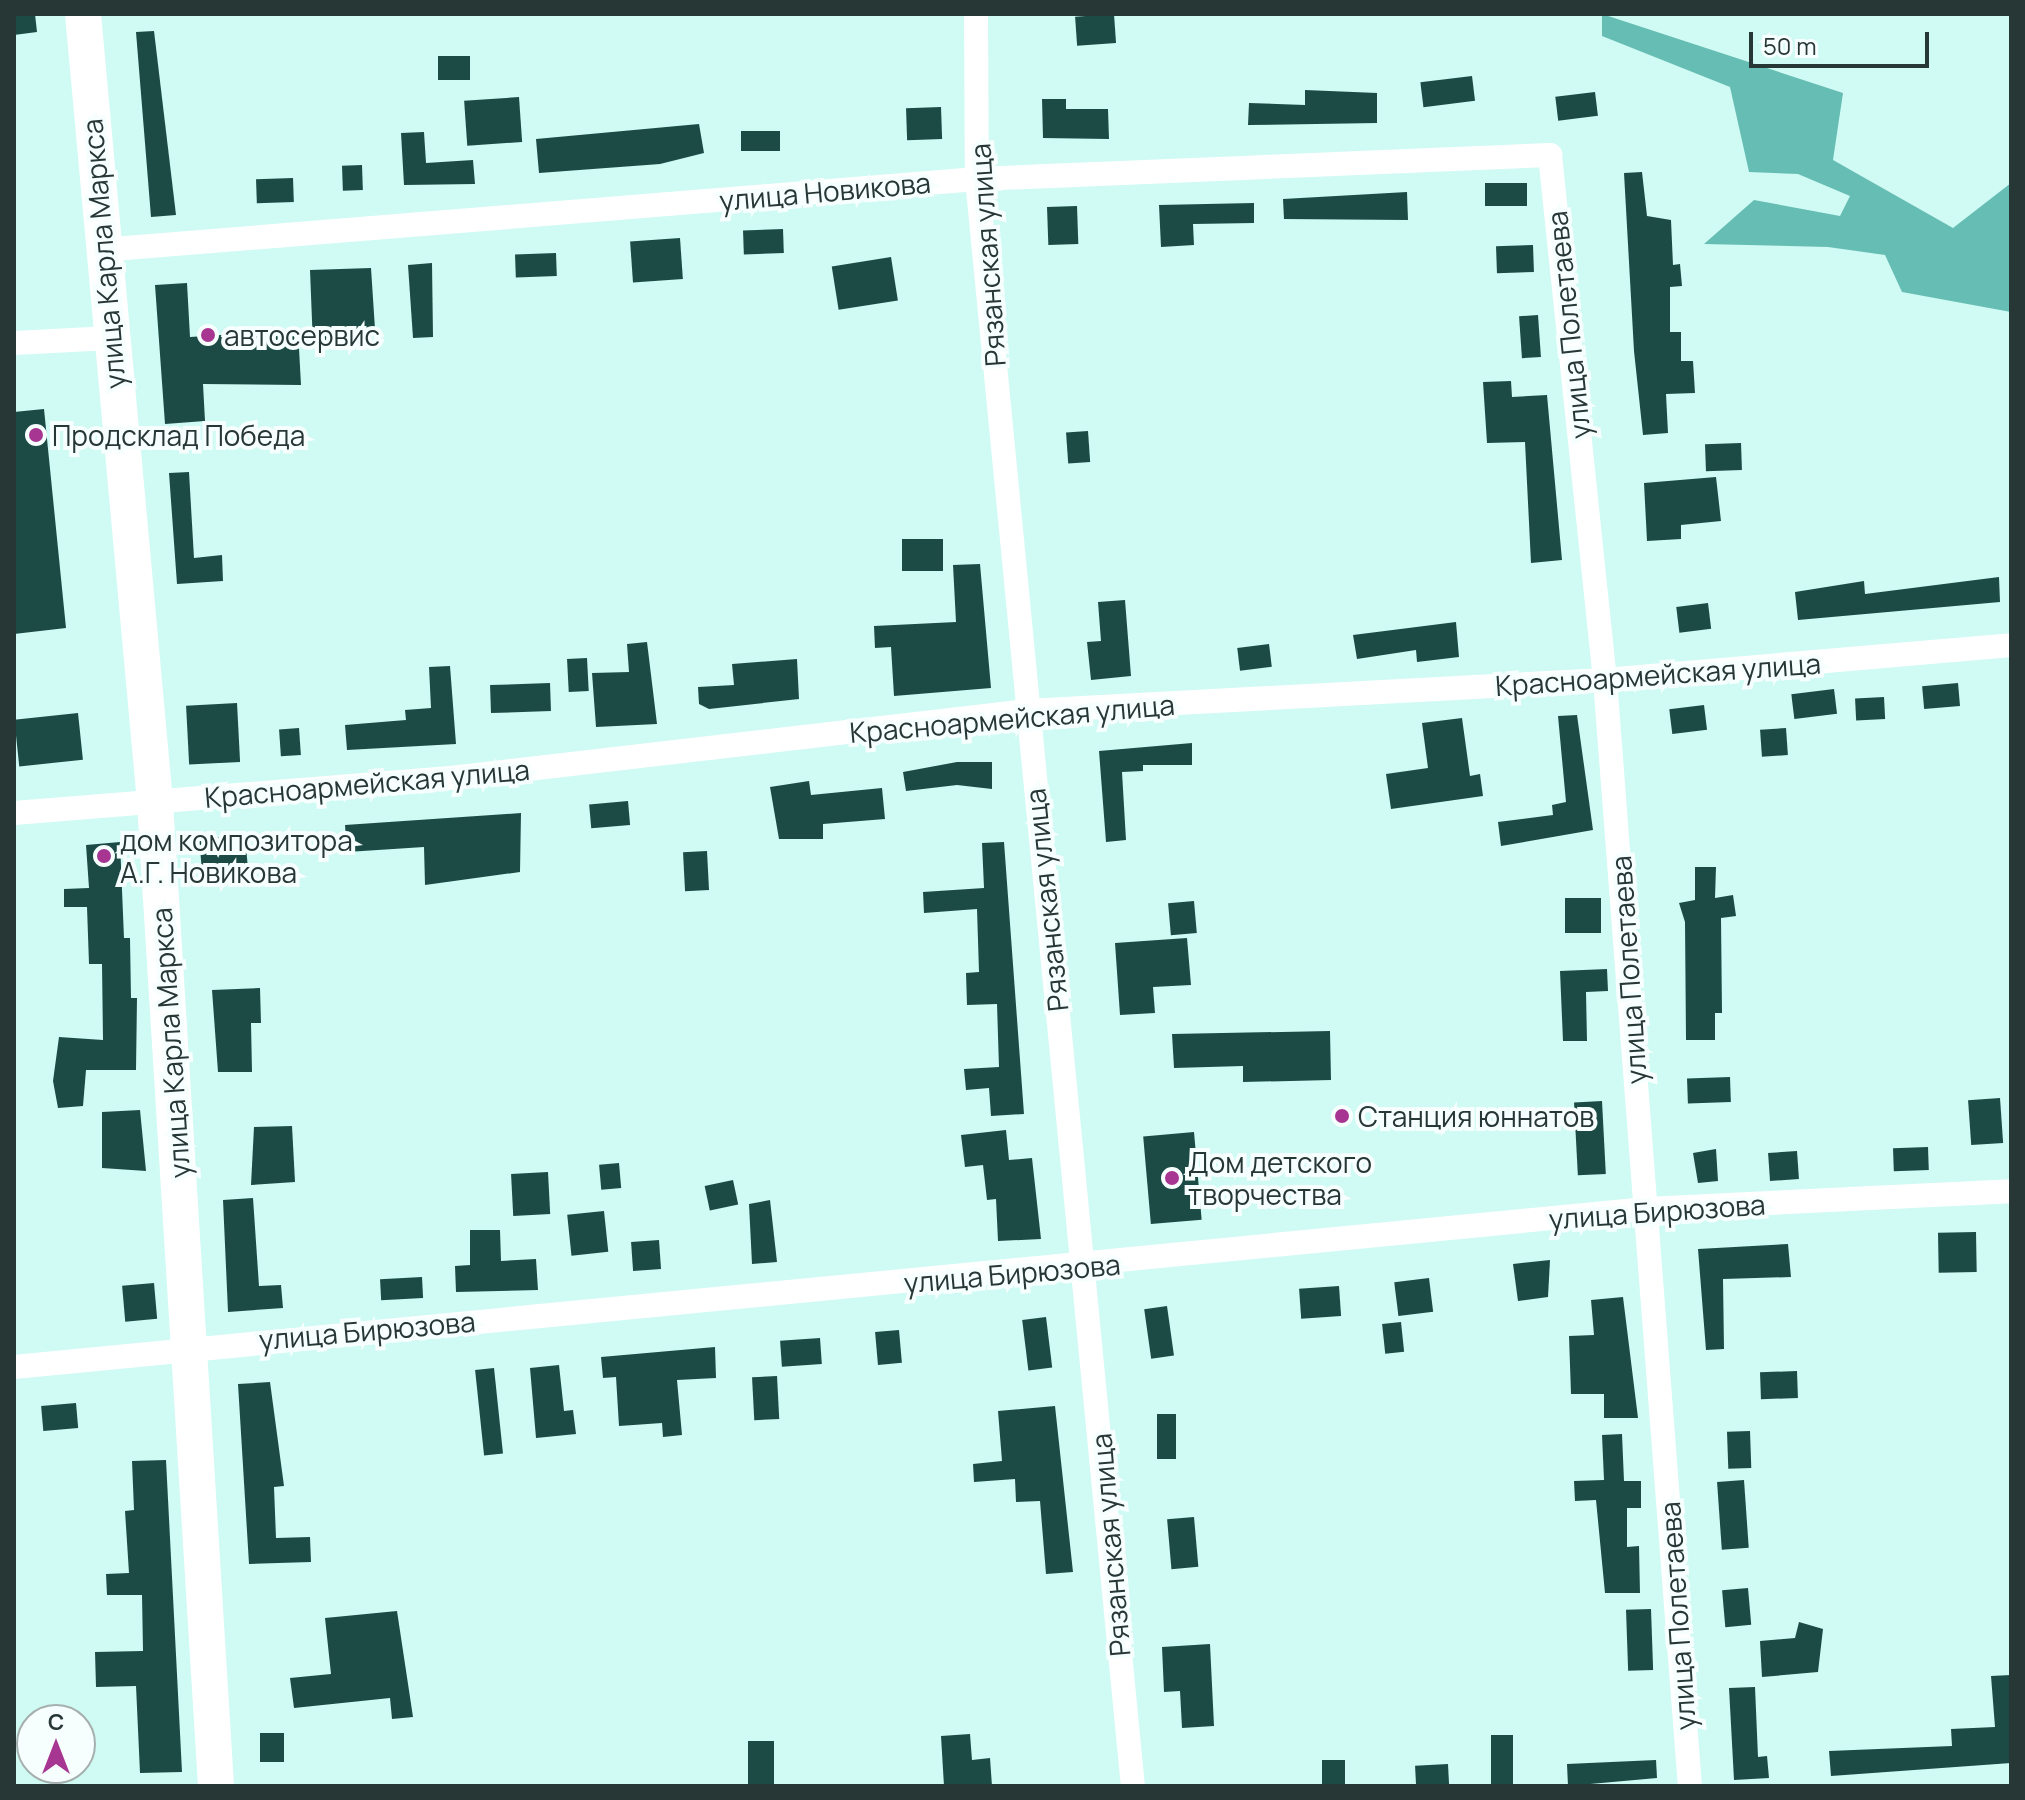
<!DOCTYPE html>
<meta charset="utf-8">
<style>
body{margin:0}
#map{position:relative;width:2025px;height:1800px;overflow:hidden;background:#d0faf4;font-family:Manrope,sans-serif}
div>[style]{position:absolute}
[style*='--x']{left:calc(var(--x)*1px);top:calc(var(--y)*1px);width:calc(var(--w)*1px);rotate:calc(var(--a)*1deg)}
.forest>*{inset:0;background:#66bdb3}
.building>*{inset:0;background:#1c4b46;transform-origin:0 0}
.minor>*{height:24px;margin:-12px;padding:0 12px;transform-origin:12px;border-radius:12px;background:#fff}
.secondary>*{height:36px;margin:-18px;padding:0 18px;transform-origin:18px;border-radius:18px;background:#fff}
.dots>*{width:22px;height:22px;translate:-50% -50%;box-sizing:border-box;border:4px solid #f7fffe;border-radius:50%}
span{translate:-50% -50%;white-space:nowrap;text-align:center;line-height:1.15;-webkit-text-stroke:8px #f7fffe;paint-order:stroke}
.street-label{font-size:28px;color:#273735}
.poi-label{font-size:28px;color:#273735}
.left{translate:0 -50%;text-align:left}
.frame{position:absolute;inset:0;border:16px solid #273735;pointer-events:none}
.north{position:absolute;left:16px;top:1704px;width:80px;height:80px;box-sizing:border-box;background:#f7fffe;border:2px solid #a4afae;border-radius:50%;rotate:0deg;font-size:22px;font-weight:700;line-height:32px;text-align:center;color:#273735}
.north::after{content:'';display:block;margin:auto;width:28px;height:36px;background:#a63692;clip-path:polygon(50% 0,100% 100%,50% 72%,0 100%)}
.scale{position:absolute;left:1749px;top:32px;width:180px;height:36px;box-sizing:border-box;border:4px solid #273735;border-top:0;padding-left:10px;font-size:24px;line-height:28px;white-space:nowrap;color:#273735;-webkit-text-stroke:6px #f7fffe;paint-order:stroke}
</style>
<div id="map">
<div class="forest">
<div style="clip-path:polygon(1602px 14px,1843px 93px,1833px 160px,1953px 228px,2011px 183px,2011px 312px,1902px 292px,1885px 255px,1828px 247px,1704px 244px,1754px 200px,1840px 216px,1850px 196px,1798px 174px,1749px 172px,1730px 87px,1602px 36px)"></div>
</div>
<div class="building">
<div style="clip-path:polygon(14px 14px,35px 14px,37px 32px,14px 35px)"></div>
<div style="left:1114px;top:14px;width:29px;height:39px;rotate:86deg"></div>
<div style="clip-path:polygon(154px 31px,176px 215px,151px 217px,136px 32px)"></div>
<div style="left:470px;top:56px;width:24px;height:32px;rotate:90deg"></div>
<div style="left:1472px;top:76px;width:25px;height:52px;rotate:83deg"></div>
<div style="clip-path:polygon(1305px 90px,1377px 93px,1377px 123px,1248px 125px,1249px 103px,1305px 105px)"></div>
<div style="left:1595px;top:92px;width:24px;height:40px;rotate:83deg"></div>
<div style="left:519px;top:97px;width:45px;height:55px;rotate:86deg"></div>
<div style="clip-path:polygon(1042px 99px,1066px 99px,1066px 109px,1108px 109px,1109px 139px,1043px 138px)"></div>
<div style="left:941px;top:107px;width:32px;height:35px;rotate:88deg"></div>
<div style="clip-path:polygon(699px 124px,704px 153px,660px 164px,539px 173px,536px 139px)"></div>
<div style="left:780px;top:131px;width:20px;height:39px;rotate:90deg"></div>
<div style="clip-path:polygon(424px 132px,426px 163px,473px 160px,475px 184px,404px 185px,401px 133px)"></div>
<div style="left:362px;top:165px;width:25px;height:20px;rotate:88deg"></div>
<div style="clip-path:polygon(1642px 172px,1647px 216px,1671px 220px,1673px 265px,1680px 264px,1682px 286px,1670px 287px,1670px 332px,1681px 332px,1681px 361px,1693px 361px,1695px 393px,1666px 394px,1668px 433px,1643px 435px,1634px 351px,1624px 173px)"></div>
<div style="left:293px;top:178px;width:24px;height:37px;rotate:88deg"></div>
<div style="left:1527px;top:183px;width:23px;height:42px;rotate:90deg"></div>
<div style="clip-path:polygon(1407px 192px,1408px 220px,1284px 219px,1283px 199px)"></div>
<div style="clip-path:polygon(1254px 203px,1254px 223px,1193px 224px,1194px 245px,1161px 247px,1159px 205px)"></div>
<div style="left:1077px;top:206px;width:38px;height:30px;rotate:88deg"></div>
<div style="left:783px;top:229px;width:24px;height:40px;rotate:88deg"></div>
<div style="left:680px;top:238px;width:41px;height:50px;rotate:86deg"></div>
<div style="left:1533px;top:245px;width:27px;height:37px;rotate:88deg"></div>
<div style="left:556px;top:253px;width:23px;height:41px;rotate:88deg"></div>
<div style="left:891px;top:257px;width:44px;height:60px;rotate:81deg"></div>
<div style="clip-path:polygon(432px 263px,433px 337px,413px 338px,408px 265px)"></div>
<div style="clip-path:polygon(371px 268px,375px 329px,338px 330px,338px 346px,313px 346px,310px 270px)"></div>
<div style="clip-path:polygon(187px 283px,190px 337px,298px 330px,301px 385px,203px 384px,205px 421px,165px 424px,155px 285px)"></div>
<div style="left:1538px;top:315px;width:42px;height:19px;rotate:86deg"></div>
<div style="clip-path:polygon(1511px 381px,1512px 397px,1547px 395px,1562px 560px,1531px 563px,1525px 442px,1487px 443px,1483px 382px)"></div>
<div style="clip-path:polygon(44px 409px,66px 628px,14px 634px,14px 412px)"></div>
<div style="left:1088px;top:431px;width:31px;height:22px;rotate:86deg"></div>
<div style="left:1741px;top:443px;width:27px;height:36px;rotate:88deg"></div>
<div style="clip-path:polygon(189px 472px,194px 558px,222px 555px,223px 581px,177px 584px,169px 473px)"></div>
<div style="clip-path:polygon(1716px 477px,1721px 521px,1681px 525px,1681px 539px,1647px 541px,1644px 483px)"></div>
<div style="left:902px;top:539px;width:41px;height:32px"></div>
<div style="clip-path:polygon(980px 564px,991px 688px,894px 696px,891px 647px,875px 648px,874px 626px,956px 622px,953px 565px)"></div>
<div style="clip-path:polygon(1999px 577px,2000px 602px,1798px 620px,1795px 592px,1864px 581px,1865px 594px)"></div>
<div style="clip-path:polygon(1125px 600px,1131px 676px,1091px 680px,1087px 642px,1101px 641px,1098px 602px)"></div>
<div style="left:1708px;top:603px;width:26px;height:32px;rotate:83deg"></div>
<div style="clip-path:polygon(1456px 622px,1459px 657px,1417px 662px,1416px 650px,1357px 659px,1353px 635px)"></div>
<div style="clip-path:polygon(647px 642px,657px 724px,596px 727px,592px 673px,629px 672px,627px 644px)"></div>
<div style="left:1269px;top:644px;width:23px;height:32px;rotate:83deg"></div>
<div style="left:587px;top:658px;width:33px;height:20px;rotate:87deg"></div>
<div style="clip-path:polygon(797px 659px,799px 699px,709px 709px,699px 704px,698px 687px,734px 685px,732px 664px)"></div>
<div style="clip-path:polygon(450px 666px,456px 744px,347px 750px,345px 725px,406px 720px,405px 710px,431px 708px,429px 667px)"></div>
<div style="left:550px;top:683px;width:28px;height:60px;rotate:88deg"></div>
<div style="left:1958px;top:683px;width:23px;height:36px;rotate:85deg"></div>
<div style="left:1834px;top:689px;width:25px;height:43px;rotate:83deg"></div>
<div style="left:1884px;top:697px;width:22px;height:29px;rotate:87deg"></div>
<div style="left:237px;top:703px;width:59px;height:51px;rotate:87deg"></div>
<div style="left:1704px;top:705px;width:25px;height:35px;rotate:83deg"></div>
<div style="left:78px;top:713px;width:47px;height:64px;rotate:84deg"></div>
<div style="clip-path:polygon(1577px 715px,1593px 830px,1501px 846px,1498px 822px,1553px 815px,1552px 805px,1566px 802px,1558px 716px)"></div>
<div style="clip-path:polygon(1462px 718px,1470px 776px,1480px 774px,1483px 796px,1391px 809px,1386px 774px,1428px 768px,1422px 723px)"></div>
<div style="left:299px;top:728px;width:27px;height:20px;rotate:86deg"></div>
<div style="left:1786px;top:728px;width:27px;height:26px;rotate:86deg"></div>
<div style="clip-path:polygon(1192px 743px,1192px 765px,1143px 765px,1143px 771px,1122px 772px,1126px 840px,1106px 842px,1099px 751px)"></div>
<div style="clip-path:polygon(957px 762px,992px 762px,992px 789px,957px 785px,906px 791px,903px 772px)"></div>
<div style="clip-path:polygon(809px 781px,811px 795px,882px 788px,885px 819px,823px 824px,823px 839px,779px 839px,770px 787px)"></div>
<div style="left:628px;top:801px;width:24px;height:39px;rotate:85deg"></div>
<div style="clip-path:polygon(521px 813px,520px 872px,425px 885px,424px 847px,347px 852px,345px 825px)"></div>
<div style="left:245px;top:835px;width:37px;height:46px;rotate:85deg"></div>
<div style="clip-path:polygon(120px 842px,124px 938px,130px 938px,131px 998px,137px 998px,136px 1070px,86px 1070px,83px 1106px,58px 1108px,53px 1081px,59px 1037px,103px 1040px,102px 964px,89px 964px,87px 907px,64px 907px,64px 889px,89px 888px,86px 845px)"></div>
<div style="clip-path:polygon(1004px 842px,1024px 1114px,991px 1116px,989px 1088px,966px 1090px,964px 1069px,999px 1067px,997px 1004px,967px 1005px,966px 973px,979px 972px,977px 909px,924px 913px,923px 892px,984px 888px,982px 843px)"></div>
<div style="left:707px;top:851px;width:39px;height:24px;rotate:87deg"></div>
<div style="clip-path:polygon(1695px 867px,1716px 867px,1715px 898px,1733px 895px,1736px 916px,1721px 918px,1722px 1013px,1715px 1013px,1715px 1040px,1686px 1040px,1685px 922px,1679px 903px,1695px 900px)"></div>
<div style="left:1601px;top:898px;width:35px;height:36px;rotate:90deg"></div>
<div style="left:1194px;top:901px;width:32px;height:26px;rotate:85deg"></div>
<div style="clip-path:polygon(1187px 938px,1191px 985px,1153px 987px,1155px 1013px,1120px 1015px,1115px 943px)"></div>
<div style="clip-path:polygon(1607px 969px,1608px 991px,1586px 992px,1587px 1041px,1563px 1041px,1560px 971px)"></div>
<div style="clip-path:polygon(260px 988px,261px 1023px,251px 1023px,252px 1072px,218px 1072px,212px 990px)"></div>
<div style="clip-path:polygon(1330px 1031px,1331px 1080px,1243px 1082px,1243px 1066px,1174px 1068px,1172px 1034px)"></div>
<div style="left:1730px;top:1077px;width:25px;height:43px;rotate:88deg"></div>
<div style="left:2000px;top:1098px;width:45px;height:32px;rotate:86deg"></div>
<div style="left:1602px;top:1101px;width:73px;height:28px;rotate:87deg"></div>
<div style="clip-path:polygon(140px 1110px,146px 1171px,102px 1168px,102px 1112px)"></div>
<div style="clip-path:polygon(292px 1126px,295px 1182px,251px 1185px,254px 1127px)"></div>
<div style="clip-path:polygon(1006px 1130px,1009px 1160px,1032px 1158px,1041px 1239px,998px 1241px,996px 1199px,987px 1200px,983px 1165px,965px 1167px,961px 1135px)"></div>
<div style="left:1194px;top:1132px;width:88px;height:51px;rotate:85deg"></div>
<div style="left:1928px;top:1147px;width:23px;height:35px;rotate:88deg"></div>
<div style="clip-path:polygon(1716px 1149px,1718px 1181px,1698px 1183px,1693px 1153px)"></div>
<div style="left:1797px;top:1151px;width:28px;height:29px;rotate:86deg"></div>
<div style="left:619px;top:1163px;width:25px;height:20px;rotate:85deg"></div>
<div style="left:548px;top:1172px;width:42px;height:37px;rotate:87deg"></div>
<div style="left:733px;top:1180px;width:25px;height:29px;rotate:78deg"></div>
<div style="clip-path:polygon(253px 1198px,259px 1286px,281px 1285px,283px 1308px,228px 1312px,223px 1200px)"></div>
<div style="clip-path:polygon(770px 1200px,777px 1262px,752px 1264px,749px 1204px)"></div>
<div style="left:604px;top:1211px;width:41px;height:37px;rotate:84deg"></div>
<div style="clip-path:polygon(470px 1230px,500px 1230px,501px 1261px,536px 1259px,538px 1290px,456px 1292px,455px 1266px,470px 1265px)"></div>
<div style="left:1976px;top:1232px;width:40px;height:38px;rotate:89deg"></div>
<div style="left:659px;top:1240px;width:29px;height:28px;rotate:86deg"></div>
<div style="clip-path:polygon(1788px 1244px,1791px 1277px,1723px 1279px,1724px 1349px,1706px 1350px,1698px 1249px)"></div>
<div style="clip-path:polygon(1550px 1260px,1548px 1297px,1518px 1301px,1513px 1264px)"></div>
<div style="left:422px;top:1277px;width:21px;height:42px;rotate:87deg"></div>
<div style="left:1429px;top:1278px;width:34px;height:35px;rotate:83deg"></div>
<div style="left:154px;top:1283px;width:36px;height:32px;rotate:85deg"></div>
<div style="left:1339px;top:1286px;width:30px;height:40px;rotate:86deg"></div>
<div style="clip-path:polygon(1623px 1297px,1638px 1418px,1604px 1418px,1604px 1394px,1571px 1394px,1569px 1336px,1594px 1335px,1591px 1300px)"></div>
<div style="left:1167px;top:1306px;width:50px;height:23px;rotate:82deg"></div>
<div style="left:1046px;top:1317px;width:51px;height:24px;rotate:83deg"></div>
<div style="left:1401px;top:1322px;width:30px;height:19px;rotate:84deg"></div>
<div style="left:899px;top:1330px;width:33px;height:24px;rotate:85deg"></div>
<div style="left:820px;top:1338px;width:26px;height:40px;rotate:86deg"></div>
<div style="clip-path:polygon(715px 1347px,716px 1378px,677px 1380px,682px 1435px,663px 1437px,662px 1423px,619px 1426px,616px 1377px,603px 1378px,601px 1357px)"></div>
<div style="clip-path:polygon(559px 1365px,564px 1411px,573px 1410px,576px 1434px,536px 1438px,530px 1368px)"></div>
<div style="left:494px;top:1368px;width:86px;height:19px;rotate:84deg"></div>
<div style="left:1797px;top:1371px;width:27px;height:37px;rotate:88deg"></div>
<div style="left:777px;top:1376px;width:43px;height:25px;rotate:87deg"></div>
<div style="clip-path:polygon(270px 1382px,284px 1486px,274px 1487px,276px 1538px,310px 1537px,311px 1562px,249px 1564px,238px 1384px)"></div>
<div style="left:76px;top:1403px;width:25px;height:35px;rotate:85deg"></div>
<div style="clip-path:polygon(1055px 1406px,1073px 1572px,1046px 1574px,1040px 1501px,1016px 1502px,1015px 1479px,974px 1482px,973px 1464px,1002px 1461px,998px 1411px)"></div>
<div style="left:1157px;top:1414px;width:19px;height:45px"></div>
<div style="left:1750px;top:1431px;width:37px;height:23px;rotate:88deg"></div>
<div style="clip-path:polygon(1622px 1434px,1624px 1481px,1641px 1481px,1641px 1508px,1627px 1508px,1627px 1547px,1639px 1546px,1640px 1593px,1605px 1593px,1596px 1500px,1575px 1501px,1574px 1481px,1604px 1480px,1602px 1435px)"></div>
<div style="clip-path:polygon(166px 1460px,182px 1772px,140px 1773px,136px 1686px,96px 1687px,95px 1652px,143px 1651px,142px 1595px,107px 1595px,106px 1574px,129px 1573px,125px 1511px,134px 1510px,132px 1461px)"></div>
<div style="left:1744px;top:1480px;width:68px;height:27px;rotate:86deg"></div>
<div style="left:1194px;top:1517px;width:50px;height:27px;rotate:85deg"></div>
<div style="left:1748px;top:1588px;width:37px;height:26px;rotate:85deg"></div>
<div style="left:1651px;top:1609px;width:61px;height:25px;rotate:88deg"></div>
<div style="clip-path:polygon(397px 1611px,413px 1717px,392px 1719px,390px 1698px,294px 1708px,290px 1678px,331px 1674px,325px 1618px)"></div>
<div style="clip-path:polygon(1799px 1622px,1823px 1629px,1818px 1672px,1762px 1677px,1760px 1641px,1795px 1638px)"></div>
<div style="clip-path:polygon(1210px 1644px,1214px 1726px,1182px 1728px,1180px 1691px,1164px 1692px,1162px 1647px)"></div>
<div style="clip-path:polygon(2011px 1675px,2011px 1763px,1831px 1776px,1829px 1751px,1952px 1746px,1951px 1729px,1995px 1727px,1991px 1676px)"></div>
<div style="clip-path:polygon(1755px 1687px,1758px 1757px,1767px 1756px,1769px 1778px,1734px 1780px,1729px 1688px)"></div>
<div style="left:260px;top:1733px;width:24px;height:29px"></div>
<div style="clip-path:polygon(970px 1734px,972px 1760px,990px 1758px,992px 1786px,944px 1786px,941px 1736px)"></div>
<div style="left:1491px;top:1735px;width:22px;height:51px"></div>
<div style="left:748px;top:1741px;width:26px;height:45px"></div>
<div style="left:1322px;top:1760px;width:23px;height:26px"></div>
<div style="clip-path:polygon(1656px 1760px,1657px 1778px,1568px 1786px,1567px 1764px)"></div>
<div style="left:1448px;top:1764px;width:22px;height:33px;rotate:87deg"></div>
</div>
<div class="minor">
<div style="--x:976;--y:14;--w:165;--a:89.7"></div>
<div style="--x:977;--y:179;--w:1615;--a:84.46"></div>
<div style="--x:101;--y:250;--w:879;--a:-4.63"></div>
<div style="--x:977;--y:179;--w:574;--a:-2.4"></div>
<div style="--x:1550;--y:155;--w:528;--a:84.02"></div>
<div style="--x:1605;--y:680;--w:1109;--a:85.61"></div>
<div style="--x:14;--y:343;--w:96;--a:-3"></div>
<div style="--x:14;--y:813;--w:438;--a:-4.6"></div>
<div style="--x:451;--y:778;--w:580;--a:-6.63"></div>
<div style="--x:1027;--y:711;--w:579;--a:-3.07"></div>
<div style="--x:1605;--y:680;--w:408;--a:-4.9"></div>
<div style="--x:14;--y:1367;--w:1640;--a:-5.53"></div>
<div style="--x:1646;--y:1209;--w:365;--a:-2.8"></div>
</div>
<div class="secondary">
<div style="--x:83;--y:14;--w:791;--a:84.78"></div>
<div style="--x:155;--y:802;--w:986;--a:86.45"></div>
</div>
<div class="dots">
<div style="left:208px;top:335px;background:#a63692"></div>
<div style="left:36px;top:435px;background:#a63692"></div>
<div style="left:104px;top:856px;background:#a63692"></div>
<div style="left:1342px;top:1116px;background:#a63692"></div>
<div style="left:1172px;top:1178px;background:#a63692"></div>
</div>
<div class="street-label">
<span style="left:825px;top:191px;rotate:-5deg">улица Новикова</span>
<span style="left:103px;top:254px;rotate:-95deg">улица Карла Маркса</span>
<span style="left:987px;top:255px;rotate:-94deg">Рязанская улица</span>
<span style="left:1568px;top:325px;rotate:-96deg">улица Полетаева</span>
<span style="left:1658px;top:674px;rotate:-4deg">Красноармейская улица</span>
<span style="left:1012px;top:718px;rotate:-5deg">Красноармейская улица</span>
<span style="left:367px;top:783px;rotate:-5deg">Красноармейская улица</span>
<span style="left:1046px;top:900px;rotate:-96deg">Рязанская улица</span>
<span style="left:1628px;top:970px;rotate:-94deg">улица Полетаева</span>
<span style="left:170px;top:1043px;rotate:-94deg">улица Карла Маркса</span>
<span style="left:1657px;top:1211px;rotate:-4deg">улица Бирюзова</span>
<span style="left:1012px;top:1273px;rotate:-5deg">улица Бирюзова</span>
<span style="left:367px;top:1330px;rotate:-5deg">улица Бирюзова</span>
<span style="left:1110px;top:1545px;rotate:-95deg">Рязанская улица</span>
<span style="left:1677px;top:1616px;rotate:-94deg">улица Полетаева</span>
</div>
<div class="poi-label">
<span class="left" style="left:224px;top:335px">автосервис</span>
<span class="left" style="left:52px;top:435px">Продсклад Победа</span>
<span class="left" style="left:120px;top:856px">дом композитора<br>А.Г. Новикова</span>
<span class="left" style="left:1358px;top:1116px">Станция юннатов</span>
<span class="left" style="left:1188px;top:1178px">Дом детского<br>творчества</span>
</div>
<div class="frame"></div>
<div class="north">С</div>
<div class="scale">50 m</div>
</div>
